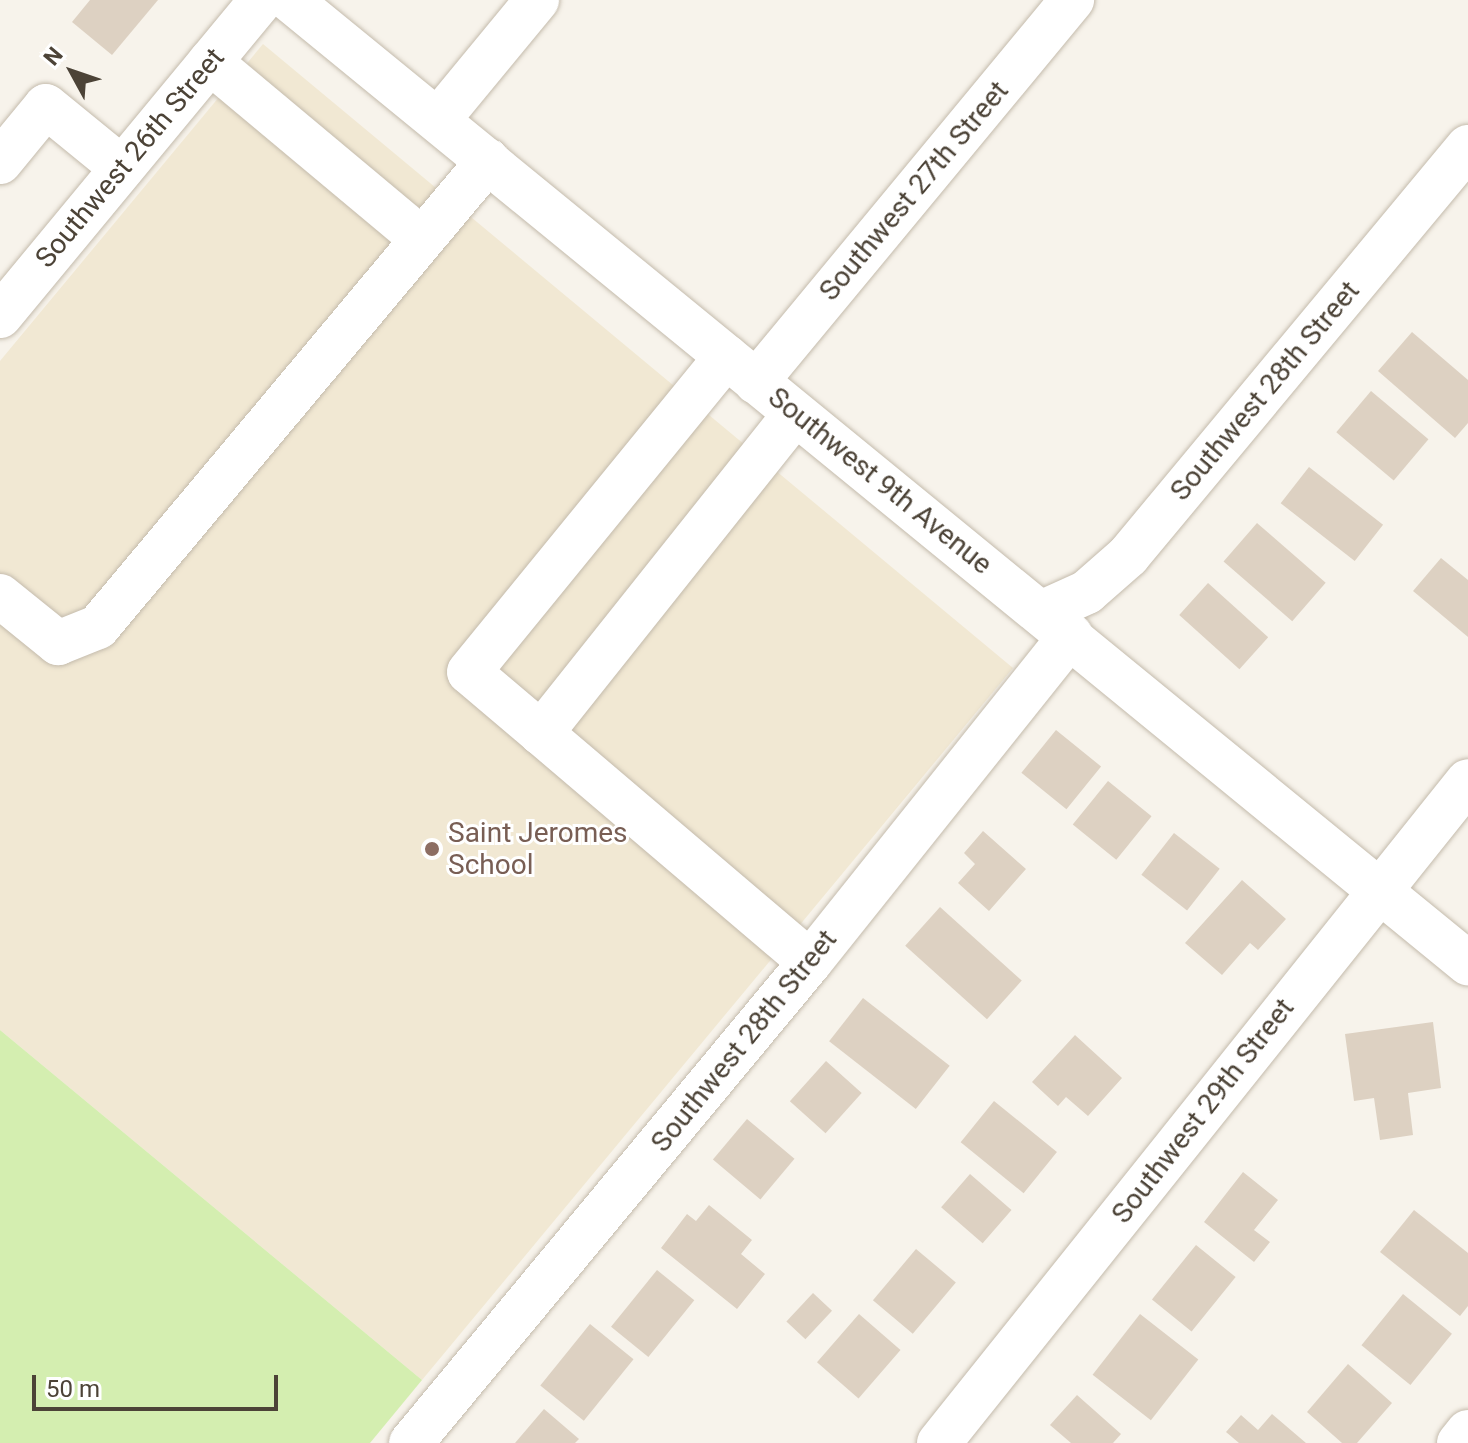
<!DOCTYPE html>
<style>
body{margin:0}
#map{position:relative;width:1468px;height:1443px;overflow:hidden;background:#f7f3eb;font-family:Roboto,sans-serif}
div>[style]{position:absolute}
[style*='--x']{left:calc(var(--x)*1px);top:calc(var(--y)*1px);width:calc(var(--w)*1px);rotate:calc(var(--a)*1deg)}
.education>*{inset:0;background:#f1e8d3}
.green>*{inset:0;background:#d4eeb0}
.building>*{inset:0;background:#ddd1c2;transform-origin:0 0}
.roads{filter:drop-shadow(0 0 2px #c4bbac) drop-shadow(0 0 2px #c4bbac)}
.minor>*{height:44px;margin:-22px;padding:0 22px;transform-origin:22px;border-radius:22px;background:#fff}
.dots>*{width:22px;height:22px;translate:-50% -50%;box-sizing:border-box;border:4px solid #fff;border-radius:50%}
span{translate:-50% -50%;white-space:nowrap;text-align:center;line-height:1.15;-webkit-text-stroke:6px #fff;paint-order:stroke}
.street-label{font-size:28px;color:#4c4337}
.education-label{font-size:28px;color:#785e54}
.left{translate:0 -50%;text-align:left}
.north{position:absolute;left:32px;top:32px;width:80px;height:80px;-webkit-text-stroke:6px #fff;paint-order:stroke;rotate:310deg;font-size:22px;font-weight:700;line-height:32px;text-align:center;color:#4c4337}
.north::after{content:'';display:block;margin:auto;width:28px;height:36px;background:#4c4337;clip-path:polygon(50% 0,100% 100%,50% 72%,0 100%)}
.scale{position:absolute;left:32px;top:1375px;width:246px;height:36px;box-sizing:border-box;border:4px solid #4c4337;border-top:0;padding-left:10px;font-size:24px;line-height:28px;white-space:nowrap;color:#4c4337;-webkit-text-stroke:6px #fff;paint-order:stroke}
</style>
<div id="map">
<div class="education">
<div style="clip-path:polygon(263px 44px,1013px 668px,422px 1380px,0 1030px,0 361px)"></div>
</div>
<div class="green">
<div style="clip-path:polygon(0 1030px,422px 1380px,370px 1443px,0 1443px)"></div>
</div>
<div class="building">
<div style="clip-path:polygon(90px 0,158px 0,112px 55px,72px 22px)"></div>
<div style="clip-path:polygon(1412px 332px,1468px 380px,1468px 423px,1455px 438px,1378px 371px)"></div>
<div style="left:1371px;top:391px;width:75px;height:54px;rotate:40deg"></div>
<div style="left:1309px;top:467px;width:94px;height:46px;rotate:38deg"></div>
<div style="left:1257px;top:523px;width:91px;height:51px;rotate:41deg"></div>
<div style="clip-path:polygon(1441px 558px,1468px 580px,1468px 637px,1413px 591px)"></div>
<div style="left:1208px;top:583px;width:81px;height:43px;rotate:42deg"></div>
<div style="left:1056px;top:730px;width:58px;height:55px;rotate:39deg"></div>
<div style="left:1108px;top:781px;width:56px;height:56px;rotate:39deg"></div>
<div style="clip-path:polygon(983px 831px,1026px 869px,989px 911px,958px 883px,975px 864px,964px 853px)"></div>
<div style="left:1174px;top:833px;width:58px;height:53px;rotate:38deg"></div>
<div style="clip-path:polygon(1242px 880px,1286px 919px,1258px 950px,1250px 943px,1222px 975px,1185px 943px)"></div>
<div style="left:940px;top:907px;width:110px;height:52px;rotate:42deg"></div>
<div style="left:863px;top:998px;width:110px;height:55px;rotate:38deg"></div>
<div style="clip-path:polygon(1433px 1022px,1441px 1088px,1408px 1093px,1413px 1135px,1380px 1140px,1374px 1098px,1354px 1101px,1345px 1034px)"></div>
<div style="clip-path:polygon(1075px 1035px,1122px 1078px,1088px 1116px,1066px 1097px,1058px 1106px,1032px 1082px)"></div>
<div style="left:826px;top:1061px;width:48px;height:54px;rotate:42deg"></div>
<div style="left:994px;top:1101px;width:81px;height:53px;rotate:39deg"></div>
<div style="left:747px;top:1119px;width:62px;height:53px;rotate:40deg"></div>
<div style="clip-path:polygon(1243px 1172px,1278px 1200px,1254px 1230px,1270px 1242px,1254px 1262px,1204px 1222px)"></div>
<div style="left:970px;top:1174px;width:55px;height:44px;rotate:41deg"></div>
<div style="clip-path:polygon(709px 1205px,752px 1240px,741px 1254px,765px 1274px,737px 1309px,661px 1248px,687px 1214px,696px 1221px)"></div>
<div style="clip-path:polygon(1414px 1210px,1468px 1253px,1468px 1306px,1460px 1316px,1380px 1252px)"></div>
<div style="left:1196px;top:1245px;width:51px;height:70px;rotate:39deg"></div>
<div style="left:916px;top:1249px;width:52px;height:67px;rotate:40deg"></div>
<div style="left:657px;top:1270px;width:48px;height:73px;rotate:39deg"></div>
<div style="left:813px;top:1293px;width:26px;height:39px;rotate:43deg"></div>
<div style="left:1403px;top:1294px;width:63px;height:66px;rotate:39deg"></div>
<div style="left:859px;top:1314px;width:55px;height:64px;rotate:41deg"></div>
<div style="left:1140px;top:1314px;width:74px;height:77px;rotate:38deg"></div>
<div style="left:590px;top:1324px;width:56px;height:79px;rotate:39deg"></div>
<div style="clip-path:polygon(1348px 1364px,1392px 1403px,1357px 1443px,1342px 1443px,1307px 1412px)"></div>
<div style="clip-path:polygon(1077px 1395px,1121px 1434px,1113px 1443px,1071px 1443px,1050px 1425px)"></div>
<div style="clip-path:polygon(544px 1409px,579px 1439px,575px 1443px,515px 1443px)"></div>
<div style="clip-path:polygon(1272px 1414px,1306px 1443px,1239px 1443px,1226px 1432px,1241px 1415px,1258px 1430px)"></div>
</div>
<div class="roads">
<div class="minor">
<div style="--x:290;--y:0;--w:1522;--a:39.27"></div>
<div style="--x:210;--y:62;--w:276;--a:39.9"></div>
<div style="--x:438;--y:120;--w:156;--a:-50.5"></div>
<div style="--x:0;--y:162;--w:72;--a:-50.6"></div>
<div style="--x:46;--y:106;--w:98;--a:39.2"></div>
<div style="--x:0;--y:316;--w:410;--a:-50.4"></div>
<div style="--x:756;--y:382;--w:496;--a:-50.4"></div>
<div style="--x:795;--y:414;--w:408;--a:128.5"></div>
<div style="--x:541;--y:733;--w:353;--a:40.4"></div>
<div style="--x:0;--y:596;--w:75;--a:39"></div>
<div style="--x:58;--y:643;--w:43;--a:-21.8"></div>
<div style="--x:98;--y:627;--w:608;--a:-50.07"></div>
<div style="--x:1043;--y:612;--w:48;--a:-24.4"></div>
<div style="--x:1087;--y:592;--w:55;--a:-41.3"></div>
<div style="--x:1128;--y:556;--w:532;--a:-50.26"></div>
<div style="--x:541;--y:733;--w:94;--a:-139.7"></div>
<div style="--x:469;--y:672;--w:407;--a:-50.8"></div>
<div style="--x:411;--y:1443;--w:625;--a:-50.32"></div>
<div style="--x:810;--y:962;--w:418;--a:-51.4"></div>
<div style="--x:939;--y:1443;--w:847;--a:-51.37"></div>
<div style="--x:1459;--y:1443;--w:14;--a:-51"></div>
</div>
</div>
<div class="dots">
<div style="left:432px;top:849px;background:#8d6e63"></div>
</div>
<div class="street-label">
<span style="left:130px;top:158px;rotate:-50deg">Southwest 26th Street</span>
<span style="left:914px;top:191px;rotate:-50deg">Southwest 27th Street</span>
<span style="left:1265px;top:391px;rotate:-50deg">Southwest 28th Street</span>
<span style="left:880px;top:481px;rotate:39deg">Southwest 9th Avenue</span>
<span style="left:744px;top:1041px;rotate:-51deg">Southwest 28th Street</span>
<span style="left:1203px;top:1111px;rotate:-52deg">Southwest 29th Street</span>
</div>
<div class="education-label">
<span class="left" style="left:448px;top:849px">Saint Jeromes<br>School</span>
</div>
<div class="north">N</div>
<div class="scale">50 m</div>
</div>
